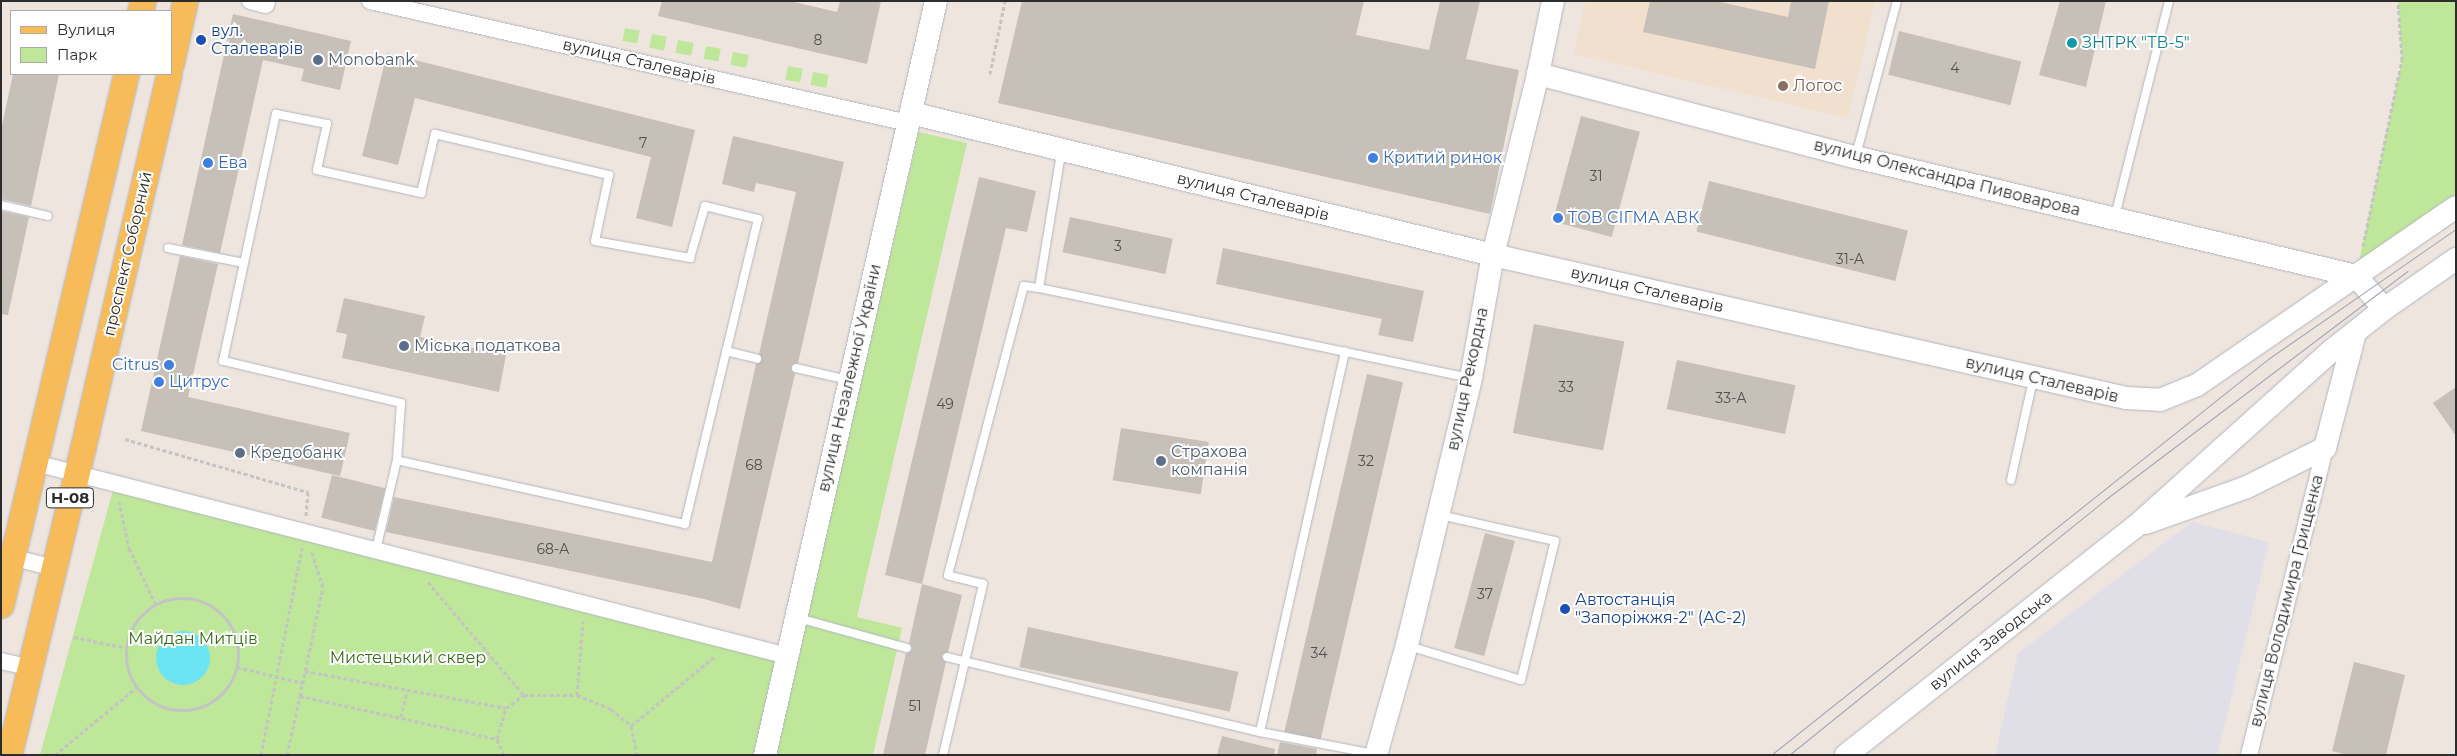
<!DOCTYPE html>
<meta charset="utf-8">
<style>
body{margin:0}
#map{position:relative;width:2457px;height:756px;overflow:hidden;background:#eee5de;font-family:Montserrat,sans-serif}
div>[style]{position:absolute}
[style*='--x']{left:calc(var(--x)*1px);top:calc(var(--y)*1px);width:calc(var(--w)*1px);rotate:calc(var(--a)*1deg)}
.industrial>*{inset:0;background:#e0dfe7}
.education>*{inset:0;background:#f0e0cd}
.green>*{inset:0;background:#bfe799;transform-origin:0 0}
.water>*{inset:0;background:#6de4f4}
.round{border-radius:50%}
.building>*{inset:0;background:#c6c0b9;transform-origin:0 0}
.path>*{height:3px;margin-top:-1.5px;transform-origin:0;background:repeating-linear-gradient(90deg,#c4c4c4 0 4px,transparent 0 6.5px)}
.path>.ring{margin:-1.5px;padding:0;box-sizing:content-box;background:none;border:3px solid #c4c4c4;border-radius:50%}
.roads{filter:drop-shadow(0 0 1px #b2b6c0) drop-shadow(0 0 1px #b2b6c0)}
.lane>*{height:8px;margin:-4px;padding:0 4px;transform-origin:4px;border-radius:4px;background:#fff}
.street>*{height:16px;margin:-8px;padding:0 8px;transform-origin:8px;border-radius:8px;background:#fff}
.secondary>*{height:22px;margin:-11px;padding:0 11px;transform-origin:11px;border-radius:11px;background:#fff}
.primary>*{height:25px;margin:-12.5px;padding:0 12.5px;transform-origin:12.5px;border-radius:12.5px;background:#f7bb5a}
.tram>*{height:1px;margin:-0.5px;padding:0 0.5px;transform-origin:0.5px;border-radius:0.5px;background:#a0a7b7}
.dots>*{width:14px;height:14px;translate:-50% -50%;box-sizing:border-box;border:2px solid #fff;border-radius:50%}
span{translate:-50% -50%;white-space:nowrap;text-align:center;line-height:1.15;-webkit-text-stroke:4px #fff;paint-order:stroke}
.number-label{font-size:14px;color:#52514f}
.number-label span{-webkit-text-stroke-width:0}
.shield-label span{padding:1px 4px;background:#fff;border:1px solid;border-radius:4px;-webkit-text-stroke-width:0}
.shield-label{font-size:15px;color:#2c2c2c;font-weight:700}
.transit-label{font-size:16px;color:#164399}
.left{translate:0 -50%;text-align:left}
.culture-label{font-size:16px;color:#0d838f}
.service-label{font-size:16px;color:#4e5e75}
.street-label{font-size:16px;color:#2c2c2c}
.education-label{font-size:16px;color:#785e54}
.shop-label{font-size:16px;color:#366cbe}
.right{translate:-100% -50%;text-align:right}
.park-label{font-size:16px;color:#366e17}
.frame{position:absolute;inset:0;border:2px solid #2c2c2c;pointer-events:none}
.legend{position:absolute;left:10px;top:10px;width:162px;height:65px;box-sizing:border-box;background:#fff;border:1px solid #ababab;margin:0;padding:6px 9px;list-style:none;font-size:15px;color:#2c2c2c}
.legend li{display:flex;align-items:center;gap:10px;height:25px}
.legend b{width:25px;border:1px solid #ababab}
</style>
<div id="map">
<div class="industrial">
<div style="clip-path:polygon(2192px 522px,2269px 542px,2217px 755px,1995px 755px,2018px 653px)"></div>
</div>
<div class="education">
<div style="clip-path:polygon(1585px 1px,1875px 1px,1848px 118px,1574px 54px)"></div>
</div>
<div class="green">
<div style="clip-path:polygon(2398px 1px,2456px 1px,2456px 207px,2356px 276px,2402px 60px)"></div>
<div style="left:625px;top:28px;width:15px;height:13px;rotate:11deg"></div>
<div style="left:652px;top:34px;width:15px;height:14px;rotate:11deg"></div>
<div style="left:678px;top:40px;width:16px;height:13px;rotate:11deg"></div>
<div style="left:706px;top:46px;width:15px;height:13px;rotate:11deg"></div>
<div style="left:733px;top:52px;width:16px;height:13px;rotate:11deg"></div>
<div style="left:788px;top:66px;width:15px;height:14px;rotate:11deg"></div>
<div style="left:813px;top:72px;width:16px;height:13px;rotate:11deg"></div>
<div style="clip-path:polygon(919px 132px,967px 143px,857px 617px,902px 628px,873px 755px,774px 755px)"></div>
<div style="clip-path:polygon(115px 483px,787px 656px,764px 755px,40px 755px)"></div>
</div>
<div class="water">
<div class="round" style="left:156px;top:631px;width:54px;height:54px"></div>
</div>
<div class="building">
<div style="clip-path:polygon(662px 1px,790px 1px,837px 12px,840px 1px,881px 1px,867px 64px,658px 16px)"></div>
<div style="clip-path:polygon(1022px 1px,1364px 1px,1356px 35px,1429px 50px,1440px 1px,1480px 1px,1466px 59px,1519px 70px,1490px 214px,998px 103px)"></div>
<div style="clip-path:polygon(1650px 1px,1716px 1px,1788px 17px,1791px 1px,1829px 1px,1815px 69px,1643px 32px)"></div>
<div style="clip-path:polygon(2060px 1px,2106px 1px,2086px 87px,2039px 75px)"></div>
<div style="clip-path:polygon(233px 14px,351px 41px,340px 90px,301px 81px,304px 69px,263px 60px,220px 253px,182px 245px)"></div>
<div style="left:1899px;top:31px;width:126px;height:45px;rotate:14deg"></div>
<div style="clip-path:polygon(387px 53px,695px 130px,672px 227px,636px 218px,651px 157px,415px 98px,398px 165px,362px 156px)"></div>
<div style="clip-path:polygon(13px 74px,59px 74px,31px 206px,1px 199px,1px 130px)"></div>
<div style="left:1581px;top:116px;width:61px;height:109px;rotate:15deg"></div>
<div style="clip-path:polygon(733px 136px,844px 162px,798px 363px,791px 366px,791px 370px,795px 374px,740px 609px,704px 599px,386px 532px,394px 497px,712px 562px,756px 364px,762px 360px,759px 354px,796px 192px,756px 183px,754px 192px,722px 184px)"></div>
<div style="clip-path:polygon(979px 177px,1036px 191px,1027px 232px,1006px 228px,922px 584px,885px 575px)"></div>
<div style="left:1709px;top:181px;width:205px;height:52px;rotate:14deg"></div>
<div style="clip-path:polygon(1px 211px,29px 217px,8px 315px,1px 314px)"></div>
<div style="left:1070px;top:217px;width:105px;height:36px;rotate:12deg"></div>
<div style="clip-path:polygon(1223px 248px,1424px 291px,1413px 342px,1378px 335px,1382px 319px,1216px 284px)"></div>
<div style="clip-path:polygon(180px 256px,218px 264px,188px 397px,350px 433px,340px 476px,141px 431px)"></div>
<div style="clip-path:polygon(344px 298px,425px 316px,420px 337px,506px 355px,499px 392px,342px 358px,347px 334px,336px 332px)"></div>
<div style="left:1534px;top:324px;width:92px;height:111px;rotate:11deg"></div>
<div style="left:1677px;top:360px;width:121px;height:50px;rotate:12deg"></div>
<div style="left:1367px;top:374px;width:37px;height:367px;rotate:13deg"></div>
<div style="clip-path:polygon(2456px 387px,2456px 436px,2433px 403px)"></div>
<div style="left:1121px;top:428px;width:89px;height:53px;rotate:9deg"></div>
<div style="left:332px;top:475px;width:55px;height:44px;rotate:14deg"></div>
<div style="left:1485px;top:533px;width:31px;height:119px;rotate:15deg"></div>
<div style="clip-path:polygon(922px 584px,962px 595px,948px 652px,941px 656px,946px 662px,925px 755px,883px 755px,906px 653px,912px 649px,909px 643px)"></div>
<div style="left:1028px;top:627px;width:215px;height:41px;rotate:12deg"></div>
<div style="clip-path:polygon(2354px 662px,2405px 675px,2386px 755px,2347px 755px,2332px 751px)"></div>
<div style="clip-path:polygon(1222px 736px,1275px 749px,1274px 755px,1217px 755px)"></div>
<div style="clip-path:polygon(1280px 742px,1317px 749px,1316px 755px,1277px 755px)"></div>
</div>
<div class="path">
<div style="--x:990;--y:74;--w:75;--a:-78.4"></div>
<div style="--x:2363;--y:246;--w:190;--a:-78.2"></div>
<div style="--x:2402;--y:60;--w:59;--a:-93.9"></div>
<div style="--x:125;--y:439;--w:191;--a:16.2"></div>
<div style="--x:308;--y:492;--w:24;--a:95"></div>
<div style="--x:119;--y:501;--w:48;--a:78"></div>
<div style="--x:129;--y:548;--w:63;--a:64.7"></div>
<div style="--x:428;--y:582;--w:148;--a:49.7"></div>
<div class="ring" style="left:126px;top:598px;width:109px;height:109px"></div>
<div style="--x:74;--y:637;--w:54;--a:11.7"></div>
<div style="--x:237;--y:667;--w:68;--a:13.6"></div>
<div style="--x:305;--y:671;--w:204;--a:10.4"></div>
<div style="--x:577;--y:695;--w:74;--a:-85.4"></div>
<div style="--x:300;--y:696;--w:111;--a:-78.1"></div>
<div style="--x:323;--y:587;--w:38;--a:-108"></div>
<div style="--x:401;--y:717;--w:26;--a:-77"></div>
<div style="--x:631;--y:726;--w:109;--a:-39.8"></div>
<div style="--x:55;--y:755;--w:107;--a:-39.7"></div>
<div style="--x:261;--y:755;--w:211;--a:-78.8"></div>
<div style="--x:287;--y:755;--w:60;--a:-77.6"></div>
<div style="--x:300;--y:696;--w:202;--a:12.3"></div>
<div style="--x:504;--y:755;--w:17;--a:-114"></div>
<div style="--x:497;--y:739;--w:32;--a:-74"></div>
<div style="--x:506;--y:708;--w:22;--a:-36"></div>
<div style="--x:524;--y:695;--w:53;--a:0"></div>
<div style="--x:577;--y:695;--w:37;--a:22"></div>
<div style="--x:611;--y:709;--w:26;--a:40"></div>
<div style="--x:631;--y:726;--w:30;--a:78"></div>
</div>
<div class="roads">
<div class="lane">
<div style="--x:1856;--y:155;--w:159;--a:-75.1"></div>
<div style="--x:1;--y:205;--w:48;--a:13.2"></div>
<div style="--x:2115;--y:216;--w:222;--a:-75.9"></div>
<div style="--x:168;--y:248;--w:77;--a:11.2"></div>
<div style="--x:1039;--y:288;--w:438;--a:11.8"></div>
<div style="--x:726;--y:351;--w:32;--a:14"></div>
<div style="--x:796;--y:368;--w:53;--a:13"></div>
<div style="--x:2011;--y:480;--w:102;--a:-77.6"></div>
<div style="--x:376;--y:550;--w:92;--a:-76.9"></div>
<div style="--x:397;--y:460;--w:57;--a:-86"></div>
<div style="--x:401;--y:403;--w:183;--a:-166.7"></div>
<div style="--x:223;--y:361;--w:253;--a:-77.9"></div>
<div style="--x:276;--y:114;--w:52;--a:11.1"></div>
<div style="--x:327;--y:124;--w:47;--a:102.3"></div>
<div style="--x:317;--y:170;--w:107;--a:12.5"></div>
<div style="--x:421;--y:193;--w:61;--a:-76.7"></div>
<div style="--x:435;--y:134;--w:179;--a:13.3"></div>
<div style="--x:609;--y:175;--w:67;--a:102"></div>
<div style="--x:595;--y:241;--w:97;--a:10.1"></div>
<div style="--x:690;--y:258;--w:54;--a:-73.9"></div>
<div style="--x:705;--y:206;--w:55;--a:13.8"></div>
<div style="--x:758;--y:219;--w:314;--a:103.5"></div>
<div style="--x:685;--y:524;--w:295;--a:-167.5"></div>
<div style="--x:798;--y:618;--w:113;--a:15.4"></div>
<div style="--x:1409;--y:646;--w:117;--a:16.9"></div>
<div style="--x:1521;--y:680;--w:143;--a:-76.3"></div>
<div style="--x:1555;--y:541;--w:118;--a:-167.3"></div>
<div style="--x:947;--y:657;--w:322;--a:13.5"></div>
<div style="--x:1260;--y:732;--w:116;--a:10.9"></div>
<div style="--x:1260;--y:732;--w:390;--a:-77.4"></div>
<div style="--x:943;--y:755;--w:176;--a:-76.8"></div>
<div style="--x:983;--y:584;--w:36;--a:-166"></div>
<div style="--x:948;--y:575;--w:299;--a:-75.3"></div>
<div style="--x:1024;--y:286;--w:15;--a:8"></div>
<div style="--x:1039;--y:288;--w:137;--a:-80.7"></div>
</div>
<div class="street">
<div style="--x:250;--y:1;--w:16;--a:14"></div>
<div style="--x:266;--y:5;--w:4;--a:-76"></div>
<div style="--x:370;--y:1;--w:552;--a:12.78"></div>
<div style="--x:35;--y:463;--w:776;--a:14.39"></div>
<div style="--x:3;--y:555;--w:53;--a:14.3"></div>
<div style="--x:1;--y:661;--w:28;--a:13"></div>
<div style="--x:2249;--y:755;--w:316;--a:-76.1"></div>
</div>
<div class="secondary">
<div style="--x:1538;--y:74;--w:328;--a:14.7"></div>
<div style="--x:1855;--y:157;--w:515;--a:13.36"></div>
<div style="--x:911;--y:113;--w:599;--a:13.71"></div>
<div style="--x:1493;--y:255;--w:649;--a:12.73"></div>
<div style="--x:2126;--y:398;--w:34;--a:3"></div>
<div style="--x:2160;--y:400;--w:40;--a:-22"></div>
<div style="--x:2197;--y:385;--w:314;--a:-34.5"></div>
<div style="--x:2384;--y:309;--w:88;--a:-34.8"></div>
<div style="--x:2146;--y:523;--w:107;--a:-19.6"></div>
<div style="--x:2247;--y:487;--w:87;--a:-26.6"></div>
<div style="--x:2325;--y:448;--w:119;--a:-75.4"></div>
<div style="--x:765;--y:755;--w:773;--a:-77.22"></div>
<div style="--x:1376;--y:755;--w:114;--a:-74.3"></div>
<div style="--x:1407;--y:645;--w:275;--a:-76.5"></div>
<div style="--x:1471;--y:378;--w:125;--a:-79.9"></div>
<div style="--x:1493;--y:255;--w:187;--a:-76"></div>
<div style="--x:1538;--y:74;--w:75;--a:-78.4"></div>
<div style="--x:1846;--y:755;--w:368;--a:-38.3"></div>
<div style="--x:2135;--y:527;--w:263;--a:-41.9"></div>
<div style="--x:2331;--y:351;--w:68;--a:-38.4"></div>
<div style="--x:2384;--y:309;--w:43;--a:-130.3"></div>
</div>
<div class="primary">
<div style="--x:140;--y:11;--w:10;--a:-73"></div>
<div style="--x:171;--y:64;--w:65;--a:-77.5"></div>
<div style="--x:1;--y:605;--w:546;--a:-76.75"></div>
<div style="--x:9;--y:755;--w:335;--a:-76.5"></div>
<div style="--x:87;--y:429;--w:364;--a:-77"></div>
</div>
</div>
<div class="tram">
<div style="--x:1771;--y:755;--w:635;--a:-38.55"></div>
<div style="--x:2268;--y:359;--w:229;--a:-34.7"></div>
<div style="--x:1789;--y:755;--w:407;--a:-38.9"></div>
<div style="--x:2106;--y:499;--w:378;--a:-37.1"></div>
</div>
<div class="dots">
<div style="left:201px;top:40px;background:#1a4fb4"></div>
<div style="left:2072px;top:43px;background:#0f9aa8"></div>
<div style="left:318px;top:60px;background:#5c6f8a"></div>
<div style="left:1783px;top:86px;background:#8d6e63"></div>
<div style="left:1373px;top:158px;background:#3f7fe0"></div>
<div style="left:208px;top:163px;background:#3f7fe0"></div>
<div style="left:1558px;top:218px;background:#3f7fe0"></div>
<div style="left:404px;top:346px;background:#5c6f8a"></div>
<div style="left:169px;top:365px;background:#3f7fe0"></div>
<div style="left:159px;top:382px;background:#3f7fe0"></div>
<div style="left:240px;top:453px;background:#5c6f8a"></div>
<div style="left:1161px;top:461px;background:#5c6f8a"></div>
<div style="left:1565px;top:609px;background:#1a4fb4"></div>
</div>
<div class="number-label">
<span style="left:818px;top:40px">8</span>
<span style="left:1955px;top:68px">4</span>
<span style="left:643px;top:143px">7</span>
<span style="left:1596px;top:176px">31</span>
<span style="left:1118px;top:246px">3</span>
<span style="left:1850px;top:259px">31-А</span>
<span style="left:1566px;top:387px">33</span>
<span style="left:1731px;top:398px">33-А</span>
<span style="left:945px;top:404px">49</span>
<span style="left:1366px;top:461px">32</span>
<span style="left:754px;top:465px">68</span>
<span style="left:553px;top:549px">68-А</span>
<span style="left:1485px;top:594px">37</span>
<span style="left:1319px;top:653px">34</span>
<span style="left:915px;top:706px">51</span>
</div>
<div class="shield-label">
<span style="left:70px;top:498px">Н-08</span>
</div>
<div class="transit-label">
<span class="left" style="left:211px;top:40px">вул.<br>Сталеварів</span>
<span class="left" style="left:1575px;top:609px">Автостанція<br>"Запоріжжя-2" (АС-2)</span>
</div>
<div class="culture-label">
<span class="left" style="left:2082px;top:43px">ЗНТРК "ТВ-5"</span>
</div>
<div class="service-label">
<span class="left" style="left:328px;top:60px">Monobank</span>
<span class="left" style="left:414px;top:346px">Міська податкова</span>
<span class="left" style="left:1171px;top:461px">Страхова<br>компанія</span>
<span class="left" style="left:250px;top:453px">Кредобанк</span>
</div>
<div class="street-label">
<span style="left:639px;top:62px;rotate:13deg">вулиця Сталеварів</span>
<span style="left:1947px;top:178px;rotate:14deg">вулиця Олександра Пивоварова</span>
<span style="left:1253px;top:197px;rotate:14deg">вулиця Сталеварів</span>
<span style="left:128px;top:254px;rotate:-77deg">проспект Соборний</span>
<span style="left:1647px;top:290px;rotate:13deg">вулиця Сталеварів</span>
<span style="left:850px;top:378px;rotate:-77deg">вулиця Незалежної України</span>
<span style="left:1468px;top:379px;rotate:-78deg">вулиця Рекордна</span>
<span style="left:2042px;top:380px;rotate:13deg">вулиця Сталеварів</span>
<span style="left:2287px;top:601px;rotate:-76deg">вулиця Володимира Грищенка</span>
<span style="left:1991px;top:641px;rotate:-38deg">вулиця Заводська</span>
</div>
<div class="education-label">
<span class="left" style="left:1793px;top:86px">Логос</span>
</div>
<div class="shop-label">
<span class="left" style="left:1383px;top:158px">Критий ринок</span>
<span class="left" style="left:218px;top:163px">Ева</span>
<span class="left" style="left:1568px;top:218px">ТОВ СІГМА АВК</span>
<span class="right" style="left:159px;top:365px">Citrus</span>
<span class="left" style="left:169px;top:382px">Цитрус</span>
</div>
<div class="park-label">
<span style="left:193px;top:639px">Майдан Митців</span>
<span style="left:408px;top:658px">Мистецький сквер</span>
</div>
<div class="frame"></div>
<ul class="legend">
<li><b style="height:6px;background:#f7bb5a"></b>Вулиця</li>
<li><b style="height:14px;background:#bfe799"></b>Парк</li>
</ul>
</div>
